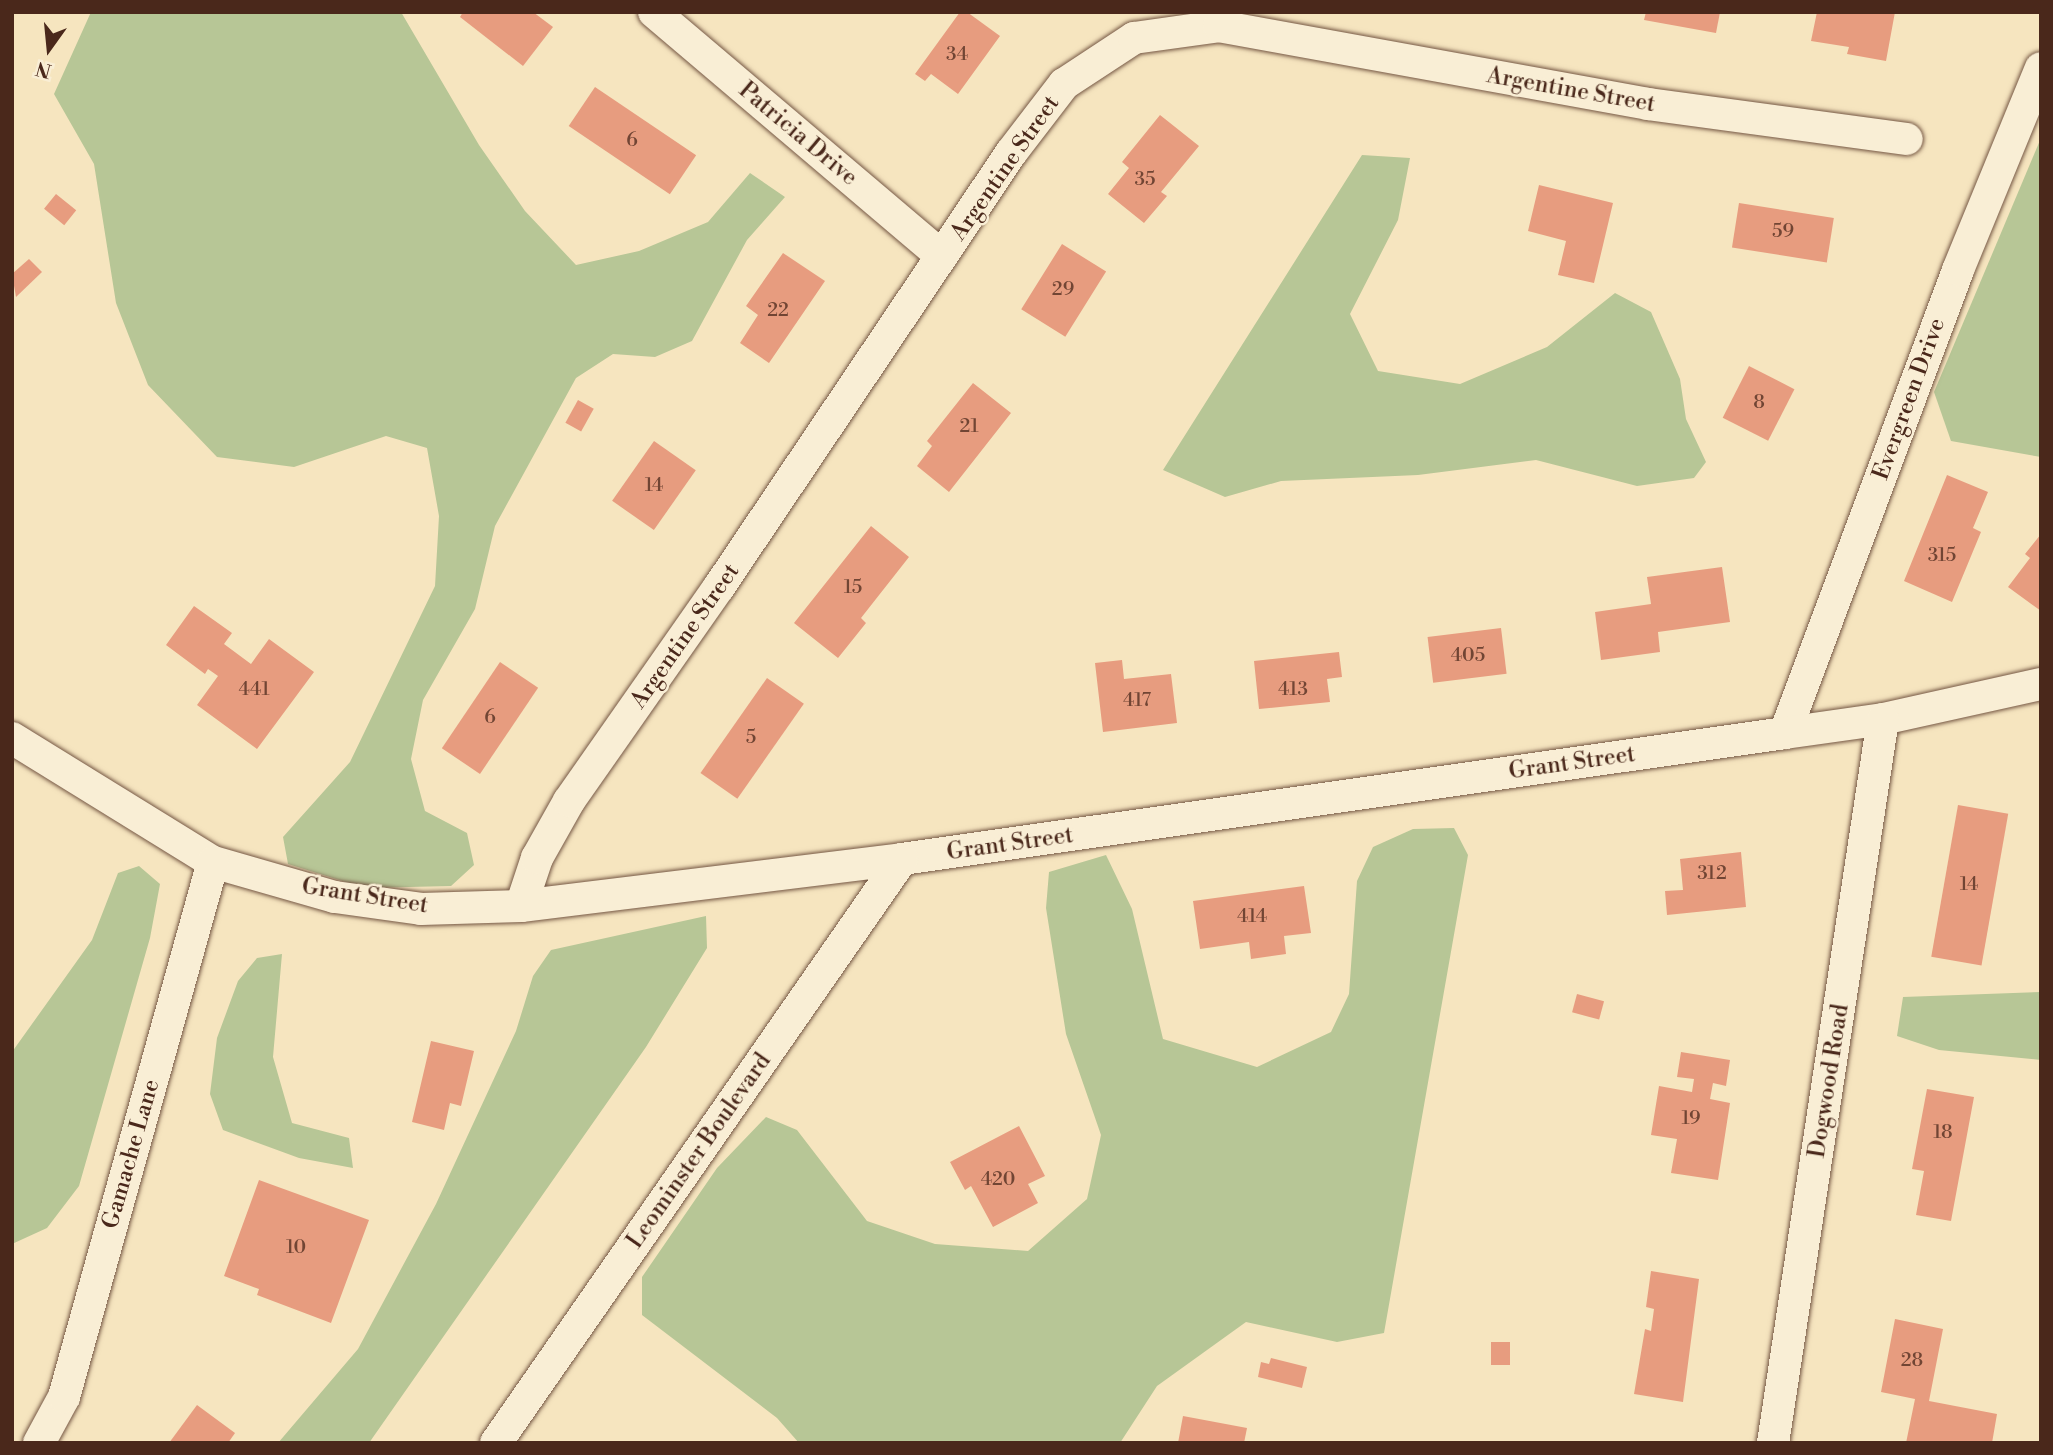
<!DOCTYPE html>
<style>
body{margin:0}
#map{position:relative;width:2053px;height:1455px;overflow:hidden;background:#f6e5bf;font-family:"Libre Bodoni",serif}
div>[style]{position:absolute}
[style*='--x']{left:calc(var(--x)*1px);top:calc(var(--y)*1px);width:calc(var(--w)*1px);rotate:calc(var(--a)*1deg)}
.green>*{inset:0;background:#b7c696}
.building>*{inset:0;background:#e79c7f;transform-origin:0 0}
.roads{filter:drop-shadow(0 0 2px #755744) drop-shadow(0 0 2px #755744)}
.street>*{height:32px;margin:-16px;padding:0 16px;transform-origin:16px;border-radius:16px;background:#f9eed5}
span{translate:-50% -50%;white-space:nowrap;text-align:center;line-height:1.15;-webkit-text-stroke:5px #f9eed5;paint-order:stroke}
.number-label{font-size:19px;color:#714534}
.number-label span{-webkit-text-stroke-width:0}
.street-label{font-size:23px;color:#4a281b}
.frame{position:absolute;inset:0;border:14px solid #4a281b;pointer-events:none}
.north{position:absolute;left:14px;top:14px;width:70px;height:70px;-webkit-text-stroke:5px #f9eed5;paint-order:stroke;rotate:195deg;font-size:19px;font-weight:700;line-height:28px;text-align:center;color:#4a281b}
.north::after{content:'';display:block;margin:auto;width:24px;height:32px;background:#4a281b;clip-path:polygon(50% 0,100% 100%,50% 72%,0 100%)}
</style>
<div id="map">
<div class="green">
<div style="clip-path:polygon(91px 12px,401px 12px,479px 145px,525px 211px,576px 265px,639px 251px,708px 222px,750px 173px,785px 197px,747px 240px,692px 341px,655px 357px,613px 354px,576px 378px,495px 526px,475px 609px,423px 700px,411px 759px,425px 811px,467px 833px,474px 865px,451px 886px,365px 888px,288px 864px,283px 837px,350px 762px,435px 586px,439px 516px,427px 448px,386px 436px,294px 467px,217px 457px,148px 385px,116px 303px,94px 164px,54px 94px)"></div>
<div style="clip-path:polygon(2041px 138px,2041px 457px,1951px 441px,1934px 392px)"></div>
<div style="clip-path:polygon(1362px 155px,1410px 158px,1398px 220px,1350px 314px,1378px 371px,1460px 384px,1547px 347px,1615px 293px,1651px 312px,1680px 379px,1686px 419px,1706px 462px,1694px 478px,1637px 486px,1536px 460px,1418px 475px,1281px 481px,1225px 497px,1163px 470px)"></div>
<div style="clip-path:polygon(1454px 828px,1468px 855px,1384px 1333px,1337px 1342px,1246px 1322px,1157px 1386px,1120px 1443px,799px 1443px,777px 1418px,642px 1315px,642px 1277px,717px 1168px,766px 1117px,797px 1130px,867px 1221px,935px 1244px,1028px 1251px,1087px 1199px,1101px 1135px,1066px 1034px,1046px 908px,1049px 872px,1106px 855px,1132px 909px,1163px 1039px,1257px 1067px,1331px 1032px,1349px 994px,1357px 881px,1373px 847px,1413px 829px)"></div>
<div style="clip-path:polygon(139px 866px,160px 884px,150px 938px,79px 1186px,47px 1228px,12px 1244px,12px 1052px,92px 940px,118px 873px)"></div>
<div style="clip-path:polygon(706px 916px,707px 948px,646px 1047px,369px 1443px,278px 1443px,358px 1349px,436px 1204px,516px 1031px,533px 976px,551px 950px)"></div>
<div style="clip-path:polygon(282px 954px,273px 1057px,292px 1123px,349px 1138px,353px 1168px,299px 1158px,223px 1130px,210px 1094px,217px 1038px,238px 981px,257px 958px)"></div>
<div style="clip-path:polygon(2041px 992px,2041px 1060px,1939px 1050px,1897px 1036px,1903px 997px)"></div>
</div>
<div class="building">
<div style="clip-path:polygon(463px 12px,533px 12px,553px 27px,523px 66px,460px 17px)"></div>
<div style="clip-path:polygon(960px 12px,967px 12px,1000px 36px,958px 94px,931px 74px,925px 81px,915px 74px)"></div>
<div style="clip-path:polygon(1646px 12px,1720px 12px,1716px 33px,1644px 20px)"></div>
<div style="clip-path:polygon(1817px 12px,1895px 12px,1886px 61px,1847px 54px,1849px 47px,1811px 41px)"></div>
<div style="left:595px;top:87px;width:122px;height:47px;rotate:34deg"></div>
<div style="clip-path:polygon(1160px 115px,1199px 146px,1161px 192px,1167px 196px,1144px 223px,1108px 194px,1129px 168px,1122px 162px)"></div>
<div style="clip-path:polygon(1539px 185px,1613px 203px,1594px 283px,1558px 275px,1566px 241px,1528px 231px)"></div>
<div style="left:56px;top:194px;width:26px;height:19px;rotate:39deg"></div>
<div style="left:1739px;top:203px;width:96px;height:45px;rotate:9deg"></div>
<div style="left:1062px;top:244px;width:52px;height:77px;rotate:32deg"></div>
<div style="clip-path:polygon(783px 253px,825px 281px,769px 363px,740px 343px,758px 315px,746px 306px)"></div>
<div style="clip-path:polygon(29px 259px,42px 272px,16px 297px,12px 274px)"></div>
<div style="left:1749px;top:366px;width:51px;height:58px;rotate:27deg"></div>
<div style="clip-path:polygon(973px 383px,1011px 413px,949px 492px,917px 466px,932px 446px,927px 441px)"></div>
<div style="left:578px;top:400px;width:18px;height:26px;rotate:29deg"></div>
<div style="left:654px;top:441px;width:51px;height:73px;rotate:35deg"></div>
<div style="clip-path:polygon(1947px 475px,1988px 492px,1973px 528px,1981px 532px,1952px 602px,1904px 581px)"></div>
<div style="clip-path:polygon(871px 526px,909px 557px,861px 618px,866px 623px,838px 658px,794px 623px)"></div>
<div style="clip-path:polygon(2041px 534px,2041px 611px,2008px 587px,2030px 558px,2025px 554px)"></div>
<div style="clip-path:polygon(1722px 567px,1730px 622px,1658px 632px,1660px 652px,1601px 660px,1595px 612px,1651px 604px,1647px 577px)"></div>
<div style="clip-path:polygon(194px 606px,232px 633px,224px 644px,251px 664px,269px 639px,314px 672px,257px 749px,197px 705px,218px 676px,208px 669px,205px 674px,166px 645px)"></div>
<div style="left:1501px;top:628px;width:46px;height:74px;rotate:83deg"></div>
<div style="clip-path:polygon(1339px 652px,1342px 677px,1327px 679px,1330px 702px,1259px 709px,1254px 661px)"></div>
<div style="clip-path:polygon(1122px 660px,1124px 679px,1171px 674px,1177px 723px,1103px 732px,1095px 663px)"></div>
<div style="left:500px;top:662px;width:46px;height:104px;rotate:34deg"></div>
<div style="left:767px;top:678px;width:45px;height:116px;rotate:35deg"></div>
<div style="left:1958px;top:805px;width:51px;height:154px;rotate:10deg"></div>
<div style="clip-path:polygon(1741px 852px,1746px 907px,1667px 915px,1665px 891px,1683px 890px,1680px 859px)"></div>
<div style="clip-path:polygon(1304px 886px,1311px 933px,1284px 936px,1286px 954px,1251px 959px,1249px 942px,1200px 949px,1193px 901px)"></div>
<div style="left:1577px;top:994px;width:28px;height:19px;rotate:15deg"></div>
<div style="clip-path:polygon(431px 1041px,474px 1051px,461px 1106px,450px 1103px,444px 1130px,412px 1122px)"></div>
<div style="clip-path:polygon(1681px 1052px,1730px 1060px,1726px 1086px,1713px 1083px,1710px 1099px,1730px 1103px,1718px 1180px,1671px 1173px,1677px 1139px,1651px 1135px,1659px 1086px,1692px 1092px,1694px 1079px,1677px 1077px)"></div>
<div style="clip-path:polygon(1927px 1089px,1974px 1097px,1951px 1221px,1916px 1215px,1924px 1171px,1912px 1169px)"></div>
<div style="clip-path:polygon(1019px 1126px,1045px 1176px,1028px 1184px,1038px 1203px,993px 1227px,971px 1186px,965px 1190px,950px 1162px)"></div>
<div style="clip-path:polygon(259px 1180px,369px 1220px,331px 1323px,257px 1295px,259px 1289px,224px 1276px)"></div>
<div style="clip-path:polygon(1651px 1271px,1699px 1279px,1683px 1402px,1634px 1394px,1645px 1329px,1651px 1331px,1654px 1309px,1646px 1307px)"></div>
<div style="clip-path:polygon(1895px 1319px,1943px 1329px,1929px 1401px,1997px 1414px,1992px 1443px,1906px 1443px,1915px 1399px,1881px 1392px)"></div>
<div style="left:1491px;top:1342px;width:19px;height:23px"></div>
<div style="clip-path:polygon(1271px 1358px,1307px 1367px,1302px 1388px,1258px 1377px,1261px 1362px,1269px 1364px)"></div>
<div style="clip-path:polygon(197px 1405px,235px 1433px,228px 1443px,169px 1443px)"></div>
<div style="clip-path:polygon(1183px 1416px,1247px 1428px,1244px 1443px,1178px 1443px)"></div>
</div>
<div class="roads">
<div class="street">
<div style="--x:654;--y:12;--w:377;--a:40.3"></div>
<div style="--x:1785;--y:733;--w:494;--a:-69.5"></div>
<div style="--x:1958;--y:270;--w:218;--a:-67.7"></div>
<div style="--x:12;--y:738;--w:236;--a:31.7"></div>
<div style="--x:213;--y:862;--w:127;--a:16"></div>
<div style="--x:335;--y:897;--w:87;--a:7.9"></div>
<div style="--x:421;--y:909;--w:100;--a:-1.7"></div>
<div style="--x:521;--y:906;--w:384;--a:-7"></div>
<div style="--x:902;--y:859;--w:892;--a:-8.12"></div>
<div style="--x:1785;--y:733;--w:99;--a:-8.1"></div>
<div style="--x:1883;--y:719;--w:162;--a:-12.5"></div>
<div style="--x:521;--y:906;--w:51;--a:-71.6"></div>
<div style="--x:537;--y:858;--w:65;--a:-60.7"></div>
<div style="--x:569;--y:801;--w:261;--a:-55"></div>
<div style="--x:719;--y:587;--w:523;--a:-56.07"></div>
<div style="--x:1011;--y:153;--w:87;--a:-52.5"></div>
<div style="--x:1064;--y:84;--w:84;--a:-33.3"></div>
<div style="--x:1134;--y:38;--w:86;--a:-8"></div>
<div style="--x:1219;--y:26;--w:436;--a:10.3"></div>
<div style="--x:1648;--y:104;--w:261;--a:7.7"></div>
<div style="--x:39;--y:1443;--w:52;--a:-61.5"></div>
<div style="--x:64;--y:1397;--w:555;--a:-74.44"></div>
<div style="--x:496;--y:1443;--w:711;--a:-55.19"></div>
<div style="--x:1773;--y:1443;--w:732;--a:-81.36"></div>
</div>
</div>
<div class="number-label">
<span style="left:957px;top:55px">34</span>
<span style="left:632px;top:141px">6</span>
<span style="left:1145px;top:180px">35</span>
<span style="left:1783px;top:232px">59</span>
<span style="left:1063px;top:290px">29</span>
<span style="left:778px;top:311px">22</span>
<span style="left:1759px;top:403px">8</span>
<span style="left:969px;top:427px">21</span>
<span style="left:654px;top:486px">14</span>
<span style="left:1942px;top:556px">315</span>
<span style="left:853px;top:588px">15</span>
<span style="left:1468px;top:656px">405</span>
<span style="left:254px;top:690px">441</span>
<span style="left:1293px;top:690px">413</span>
<span style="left:1137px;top:701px">417</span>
<span style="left:490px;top:718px">6</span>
<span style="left:751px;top:738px">5</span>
<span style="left:1712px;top:874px">312</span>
<span style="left:1969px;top:885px">14</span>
<span style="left:1252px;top:917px">414</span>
<span style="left:1691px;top:1119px">19</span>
<span style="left:1943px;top:1133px">18</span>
<span style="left:998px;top:1180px">420</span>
<span style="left:296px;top:1248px">10</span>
<span style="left:1912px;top:1361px">28</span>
</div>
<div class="street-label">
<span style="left:1571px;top:90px;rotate:10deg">Argentine Street</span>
<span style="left:798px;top:134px;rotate:40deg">Patricia Drive</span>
<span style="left:1005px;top:168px;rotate:-55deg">Argentine Street</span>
<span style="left:1909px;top:399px;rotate:-70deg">Evergreen Drive</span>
<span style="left:685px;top:636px;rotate:-55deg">Argentine Street</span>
<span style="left:1572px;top:763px;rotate:-8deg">Grant Street</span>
<span style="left:1010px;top:844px;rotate:-8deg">Grant Street</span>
<span style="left:365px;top:896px;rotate:9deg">Grant Street</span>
<span style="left:1829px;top:1081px;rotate:-81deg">Dogwood Road</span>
<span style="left:699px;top:1151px;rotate:-55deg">Leominster Boulevard</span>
<span style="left:131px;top:1154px;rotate:-74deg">Gamache Lane</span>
</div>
<div class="frame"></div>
<div class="north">N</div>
</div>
